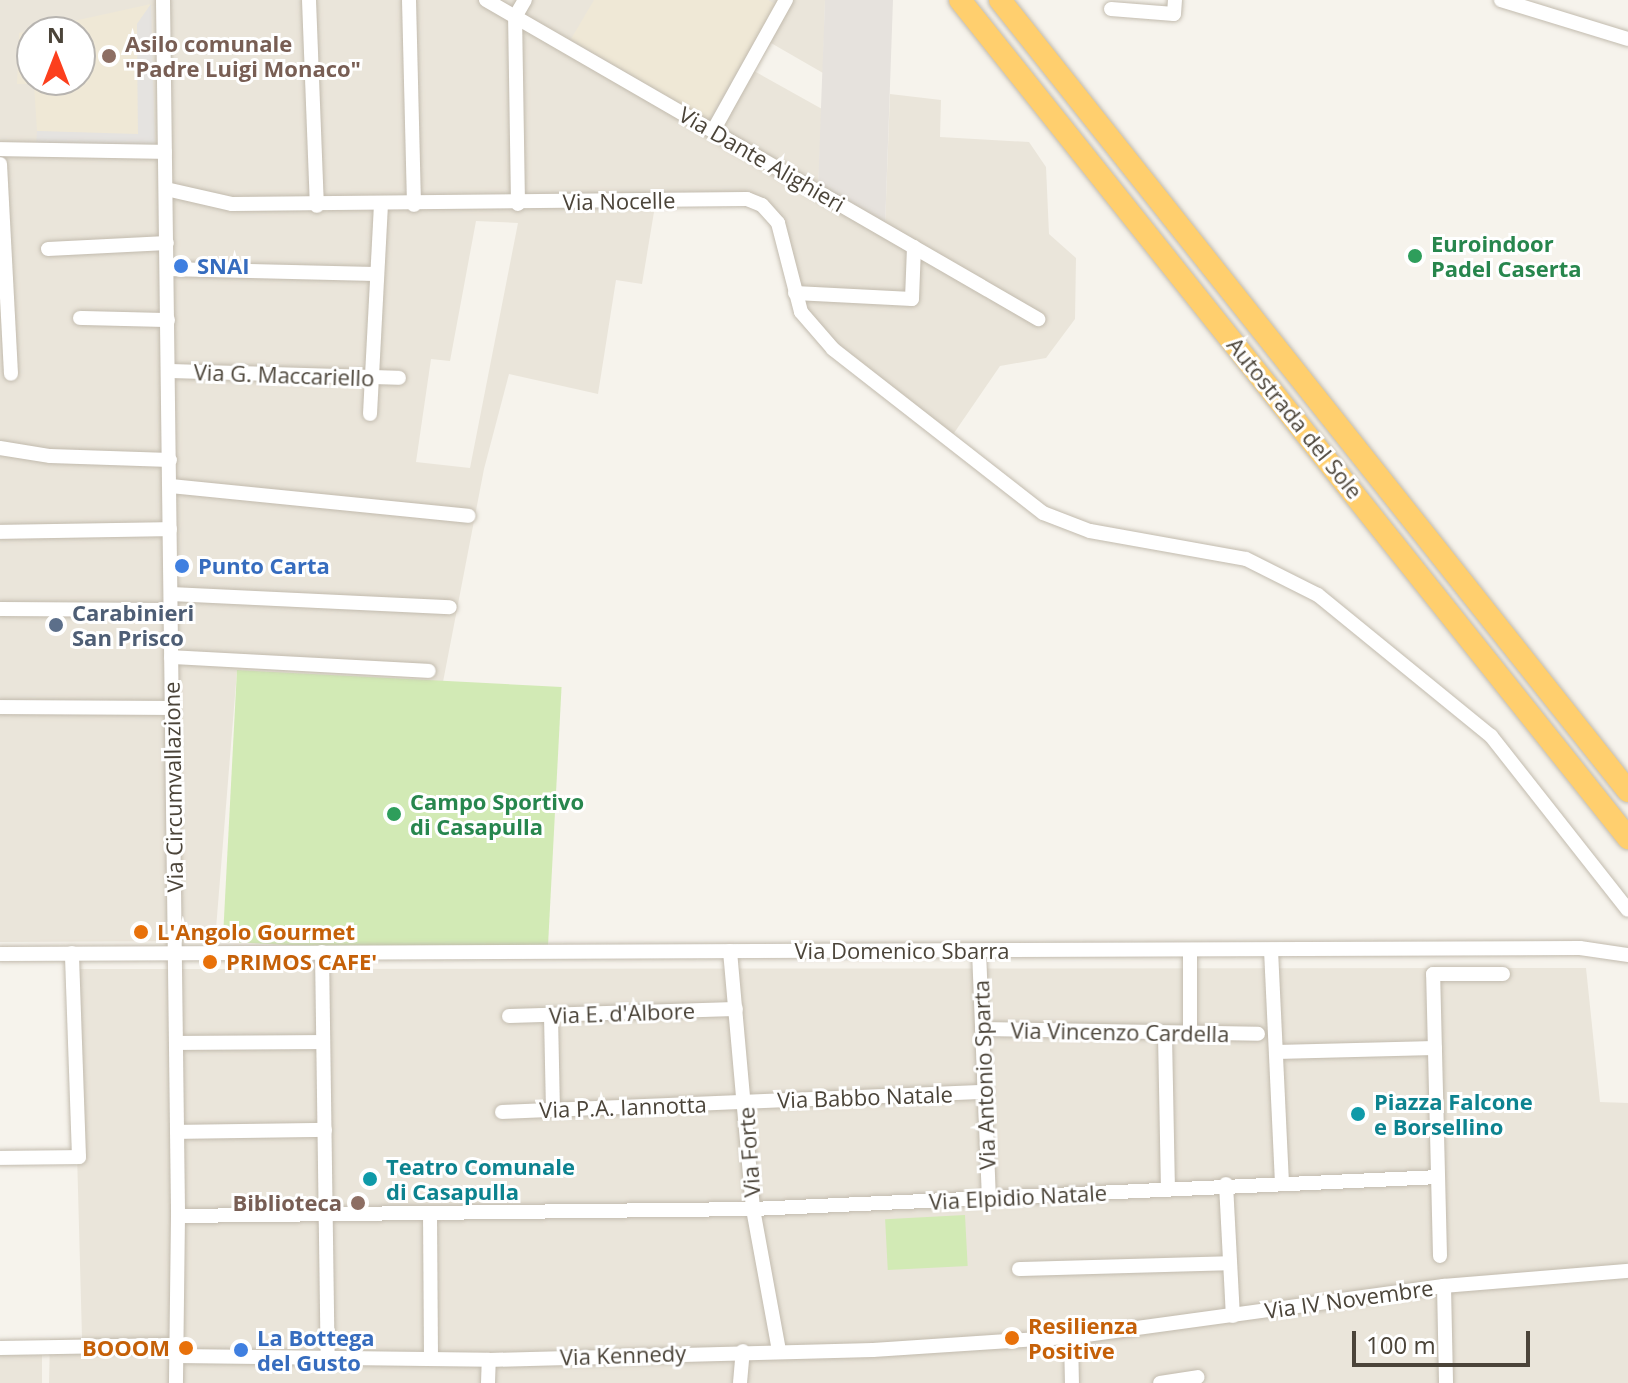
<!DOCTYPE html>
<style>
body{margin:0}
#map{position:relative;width:1628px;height:1383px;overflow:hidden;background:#f6f3ec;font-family:"Open Sans",sans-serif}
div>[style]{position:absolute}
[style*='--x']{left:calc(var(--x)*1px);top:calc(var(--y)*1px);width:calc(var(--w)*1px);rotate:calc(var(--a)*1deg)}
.residential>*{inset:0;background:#eae5da;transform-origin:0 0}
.industrial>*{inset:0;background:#e6e2dd}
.education>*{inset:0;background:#efe8d6}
.green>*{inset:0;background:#d2eab5;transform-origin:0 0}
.parking>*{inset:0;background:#e5e3e0}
.roads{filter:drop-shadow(0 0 2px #c2bbae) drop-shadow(0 0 2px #c2bbae)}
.minor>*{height:14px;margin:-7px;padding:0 7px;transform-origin:7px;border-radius:7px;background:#fff}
.highway>*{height:22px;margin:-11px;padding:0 11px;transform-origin:11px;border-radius:11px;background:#ffcf6e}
.dots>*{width:22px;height:22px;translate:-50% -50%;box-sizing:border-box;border:4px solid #fff;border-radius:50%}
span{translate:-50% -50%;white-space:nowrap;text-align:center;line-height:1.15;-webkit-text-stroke:6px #fff;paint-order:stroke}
.education-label{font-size:22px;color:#785e54;font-weight:700}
.left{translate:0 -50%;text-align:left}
.right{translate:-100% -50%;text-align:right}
.street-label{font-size:22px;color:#4b4439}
.leisure-label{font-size:22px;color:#27864d;font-weight:700}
.shop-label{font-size:22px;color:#366cbe;font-weight:700}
.service-label{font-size:22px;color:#4e5e75;font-weight:700}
.food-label{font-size:22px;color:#c56008;font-weight:700}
.culture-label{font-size:22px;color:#0d838f;font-weight:700}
.north{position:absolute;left:16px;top:16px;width:80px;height:80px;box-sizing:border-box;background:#fff;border:2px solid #b7b4b0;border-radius:50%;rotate:0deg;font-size:22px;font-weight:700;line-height:32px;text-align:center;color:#4b4439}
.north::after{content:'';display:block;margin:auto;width:28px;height:36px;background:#fc3f1d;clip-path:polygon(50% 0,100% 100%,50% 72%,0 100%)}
.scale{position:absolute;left:1352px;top:1331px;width:178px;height:36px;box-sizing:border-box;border:4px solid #4b4439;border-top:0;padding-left:10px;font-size:24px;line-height:28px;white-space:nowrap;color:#4b4439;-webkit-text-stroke:6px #fff;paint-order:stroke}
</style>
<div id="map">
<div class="residential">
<div style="clip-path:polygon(evenodd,0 0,825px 0,823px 73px,771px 43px,754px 71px,822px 109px,818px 188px,885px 226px,890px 94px,941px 100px,940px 137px,1029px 142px,1046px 167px,1049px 234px,1076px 258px,1075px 319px,1046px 358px,1000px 366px,952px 436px,811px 326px,766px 204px,656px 200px,642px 284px,616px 280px,598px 394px,509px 374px,484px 469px,443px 682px,237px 671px,215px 941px,0 942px,0 0,32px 32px,80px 32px,80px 80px,32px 80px,32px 32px,0 0,476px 221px,518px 223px,470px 468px,416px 462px,431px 359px,450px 361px,476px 221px)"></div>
<div style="clip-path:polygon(1586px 968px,1600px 1102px,1628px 1103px,1628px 1383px,49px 1383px,50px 1339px,82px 1338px,72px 969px)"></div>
<div style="left:0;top:1355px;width:42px;height:28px"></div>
</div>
<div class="industrial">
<div style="clip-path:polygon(825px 0,893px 0,885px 227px,818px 188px)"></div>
</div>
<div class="education">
<div style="clip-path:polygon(594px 0,768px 0,776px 4px,708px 120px,571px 39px)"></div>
<div style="clip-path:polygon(evenodd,151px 4px,137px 24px,138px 135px,37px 131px,34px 84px,17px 84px,19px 33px,151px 4px,32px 32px,80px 32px,80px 80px,32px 80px,32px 32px)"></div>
</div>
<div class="green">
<div style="left:237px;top:670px;width:325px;height:272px;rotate:3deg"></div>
<div style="left:965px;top:1215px;width:51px;height:80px;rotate:87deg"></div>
</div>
<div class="parking">
<div style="clip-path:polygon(151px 4px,155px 147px,36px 145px,37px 131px,138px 134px,137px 24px)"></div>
</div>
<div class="roads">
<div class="minor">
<div style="--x:163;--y:0;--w:1216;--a:89.29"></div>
<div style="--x:178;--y:1216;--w:167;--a:90.7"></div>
<div style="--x:309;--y:0;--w:206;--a:87.8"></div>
<div style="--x:409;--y:0;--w:205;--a:88.6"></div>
<div style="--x:486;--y:0;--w:638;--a:30.02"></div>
<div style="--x:1501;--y:0;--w:133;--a:17.1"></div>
<div style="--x:1111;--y:9;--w:63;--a:4.5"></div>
<div style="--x:1174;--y:14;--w:14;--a:-86"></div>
<div style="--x:713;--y:131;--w:150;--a:-60.9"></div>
<div style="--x:0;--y:149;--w:165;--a:1"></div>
<div style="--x:0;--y:164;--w:210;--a:87"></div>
<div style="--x:166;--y:189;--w:68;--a:12.8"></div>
<div style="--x:232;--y:204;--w:515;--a:-0.56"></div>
<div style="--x:747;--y:199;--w:16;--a:22"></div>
<div style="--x:762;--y:205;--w:24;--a:48"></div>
<div style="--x:778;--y:223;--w:92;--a:75.5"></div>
<div style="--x:801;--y:312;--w:49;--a:49.1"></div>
<div style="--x:833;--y:349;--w:266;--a:38"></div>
<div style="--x:1043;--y:513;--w:50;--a:21"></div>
<div style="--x:1090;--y:531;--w:158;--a:10.2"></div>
<div style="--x:1246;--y:559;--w:80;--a:26.6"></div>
<div style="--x:1318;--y:595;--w:223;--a:39.2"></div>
<div style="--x:1491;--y:736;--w:221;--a:51.8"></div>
<div style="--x:518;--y:204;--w:187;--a:-90.9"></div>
<div style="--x:515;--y:17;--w:20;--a:-60"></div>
<div style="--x:48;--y:249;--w:119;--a:-2.9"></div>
<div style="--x:167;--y:269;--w:208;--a:1.4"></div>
<div style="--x:795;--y:293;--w:117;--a:2.9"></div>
<div style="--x:912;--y:299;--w:52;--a:-87.8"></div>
<div style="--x:80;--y:318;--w:88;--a:1.3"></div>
<div style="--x:169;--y:371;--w:230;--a:1.7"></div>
<div style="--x:370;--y:414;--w:209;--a:-87"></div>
<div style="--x:0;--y:448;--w:51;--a:9.1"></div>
<div style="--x:50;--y:456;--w:120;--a:1.9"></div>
<div style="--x:170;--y:486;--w:300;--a:5.7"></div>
<div style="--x:0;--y:532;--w:170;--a:-1"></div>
<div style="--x:171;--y:594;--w:279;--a:2.7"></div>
<div style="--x:0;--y:609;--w:171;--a:0.3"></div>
<div style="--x:171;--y:657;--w:258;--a:3.1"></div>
<div style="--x:0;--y:707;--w:171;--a:0.3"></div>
<div style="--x:1271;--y:950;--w:232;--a:87.3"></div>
<div style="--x:730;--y:951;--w:259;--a:84.9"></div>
<div style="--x:753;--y:1209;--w:144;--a:79.6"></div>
<div style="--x:979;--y:951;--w:249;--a:87.7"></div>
<div style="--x:322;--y:952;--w:406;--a:89.2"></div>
<div style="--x:0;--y:954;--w:1580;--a:-0.22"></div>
<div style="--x:1580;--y:948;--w:49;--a:8.3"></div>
<div style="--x:509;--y:1016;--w:227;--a:-1.8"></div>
<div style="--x:551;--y:1016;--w:94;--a:88.8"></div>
<div style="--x:982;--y:1029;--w:276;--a:1"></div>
<div style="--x:1190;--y:1034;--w:84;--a:-90"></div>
<div style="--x:1165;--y:1035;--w:153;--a:88.9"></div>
<div style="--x:176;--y:1043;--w:147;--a:-0.4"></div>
<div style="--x:1276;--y:1052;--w:159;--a:-1.4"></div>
<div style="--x:502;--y:1112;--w:483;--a:-2.4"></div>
<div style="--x:177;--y:1132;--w:148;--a:-0.8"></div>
<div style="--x:0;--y:1158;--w:79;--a:-0.7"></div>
<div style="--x:79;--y:1157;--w:204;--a:-92"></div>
<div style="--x:1226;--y:1184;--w:132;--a:87"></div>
<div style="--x:430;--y:1213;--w:146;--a:89.6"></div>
<div style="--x:178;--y:1216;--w:575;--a:-0.7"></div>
<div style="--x:753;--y:1209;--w:686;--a:-2.67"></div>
<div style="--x:1440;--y:1256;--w:282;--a:-91.4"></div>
<div style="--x:1433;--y:974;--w:70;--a:0"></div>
<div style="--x:1019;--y:1269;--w:211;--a:-1.6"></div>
<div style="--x:1444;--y:1286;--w:97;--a:88.8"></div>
<div style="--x:1071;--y:1337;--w:46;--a:88.8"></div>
<div style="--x:0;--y:1348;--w:176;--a:-1"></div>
<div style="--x:176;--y:1356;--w:313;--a:0.7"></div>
<div style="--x:489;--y:1360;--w:384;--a:-1.5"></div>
<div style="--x:873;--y:1350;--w:198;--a:-3.8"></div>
<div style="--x:1071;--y:1337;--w:376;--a:-7.8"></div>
<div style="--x:1444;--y:1286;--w:185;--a:-4.7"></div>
<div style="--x:488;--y:1383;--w:23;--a:-88"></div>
<div style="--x:740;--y:1383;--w:32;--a:-85"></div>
<div style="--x:1160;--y:1383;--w:38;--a:-9"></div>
</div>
<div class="highway">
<div style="--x:960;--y:0;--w:1072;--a:51.44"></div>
<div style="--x:1000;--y:0;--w:1010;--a:51.55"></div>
</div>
</div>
<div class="dots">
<div style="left:109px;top:56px;background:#8d6e63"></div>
<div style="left:1415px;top:256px;background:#2e9e5b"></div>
<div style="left:181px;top:266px;background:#3f7fe0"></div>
<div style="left:182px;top:566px;background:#3f7fe0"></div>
<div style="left:56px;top:625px;background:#5c6f8a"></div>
<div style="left:394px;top:814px;background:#2e9e5b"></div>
<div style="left:141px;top:932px;background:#e8710a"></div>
<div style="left:210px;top:962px;background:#e8710a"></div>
<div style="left:1358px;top:1114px;background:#0f9aa8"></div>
<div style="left:370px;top:1179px;background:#0f9aa8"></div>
<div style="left:358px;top:1203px;background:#8d6e63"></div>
<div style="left:1012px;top:1338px;background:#e8710a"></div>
<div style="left:186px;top:1348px;background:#e8710a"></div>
<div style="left:241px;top:1350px;background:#3f7fe0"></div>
</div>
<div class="education-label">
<span class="left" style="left:125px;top:56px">Asilo comunale<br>"Padre Luigi Monaco"</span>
<span class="right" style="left:342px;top:1203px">Biblioteca</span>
</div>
<div class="street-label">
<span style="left:762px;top:159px;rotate:30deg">Via Dante Alighieri</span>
<span style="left:619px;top:201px;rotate:-1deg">Via Nocelle</span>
<span style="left:284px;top:375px;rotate:2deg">Via G. Maccariello</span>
<span style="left:1295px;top:418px;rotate:51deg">Autostrada del Sole</span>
<span style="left:173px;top:787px;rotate:-91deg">Via Circumvallazione</span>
<span style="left:902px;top:951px">Via Domenico Sbarra</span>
<span style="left:622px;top:1013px;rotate:-2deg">Via E. d'Albore</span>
<span style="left:1120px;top:1032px;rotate:1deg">Via Vincenzo Cardella</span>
<span style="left:984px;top:1075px;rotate:-92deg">Via Antonio Sparta</span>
<span style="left:865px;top:1097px;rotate:-2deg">Via Babbo Natale</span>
<span style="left:623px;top:1107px;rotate:-2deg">Via P.A. Iannotta</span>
<span style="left:749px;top:1152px;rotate:-94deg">Via Forte</span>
<span style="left:1018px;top:1197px;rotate:-3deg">Via Elpidio Natale</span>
<span style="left:1349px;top:1299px;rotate:-8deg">Via IV Novembre</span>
<span style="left:623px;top:1355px;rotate:-2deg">Via Kennedy</span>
</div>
<div class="leisure-label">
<span class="left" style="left:1431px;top:256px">Euroindoor<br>Padel Caserta</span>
<span class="left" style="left:410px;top:814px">Campo Sportivo<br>di Casapulla</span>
</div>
<div class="shop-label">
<span class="left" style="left:197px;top:266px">SNAI</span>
<span class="left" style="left:198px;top:566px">Punto Carta</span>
<span class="left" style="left:257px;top:1350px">La Bottega<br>del Gusto</span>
</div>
<div class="service-label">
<span class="left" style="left:72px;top:625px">Carabinieri<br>San Prisco</span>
</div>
<div class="food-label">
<span class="left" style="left:157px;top:932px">L'Angolo Gourmet</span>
<span class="left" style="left:226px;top:962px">PRIMOS CAFE'</span>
<span class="left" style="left:1028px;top:1338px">Resilienza<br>Positive</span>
<span class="right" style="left:170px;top:1348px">BOOOM</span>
</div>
<div class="culture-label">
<span class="left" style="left:1374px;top:1114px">Piazza Falcone<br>e Borsellino</span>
<span class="left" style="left:386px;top:1179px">Teatro Comunale<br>di Casapulla</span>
</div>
<div class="north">N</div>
<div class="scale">100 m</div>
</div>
